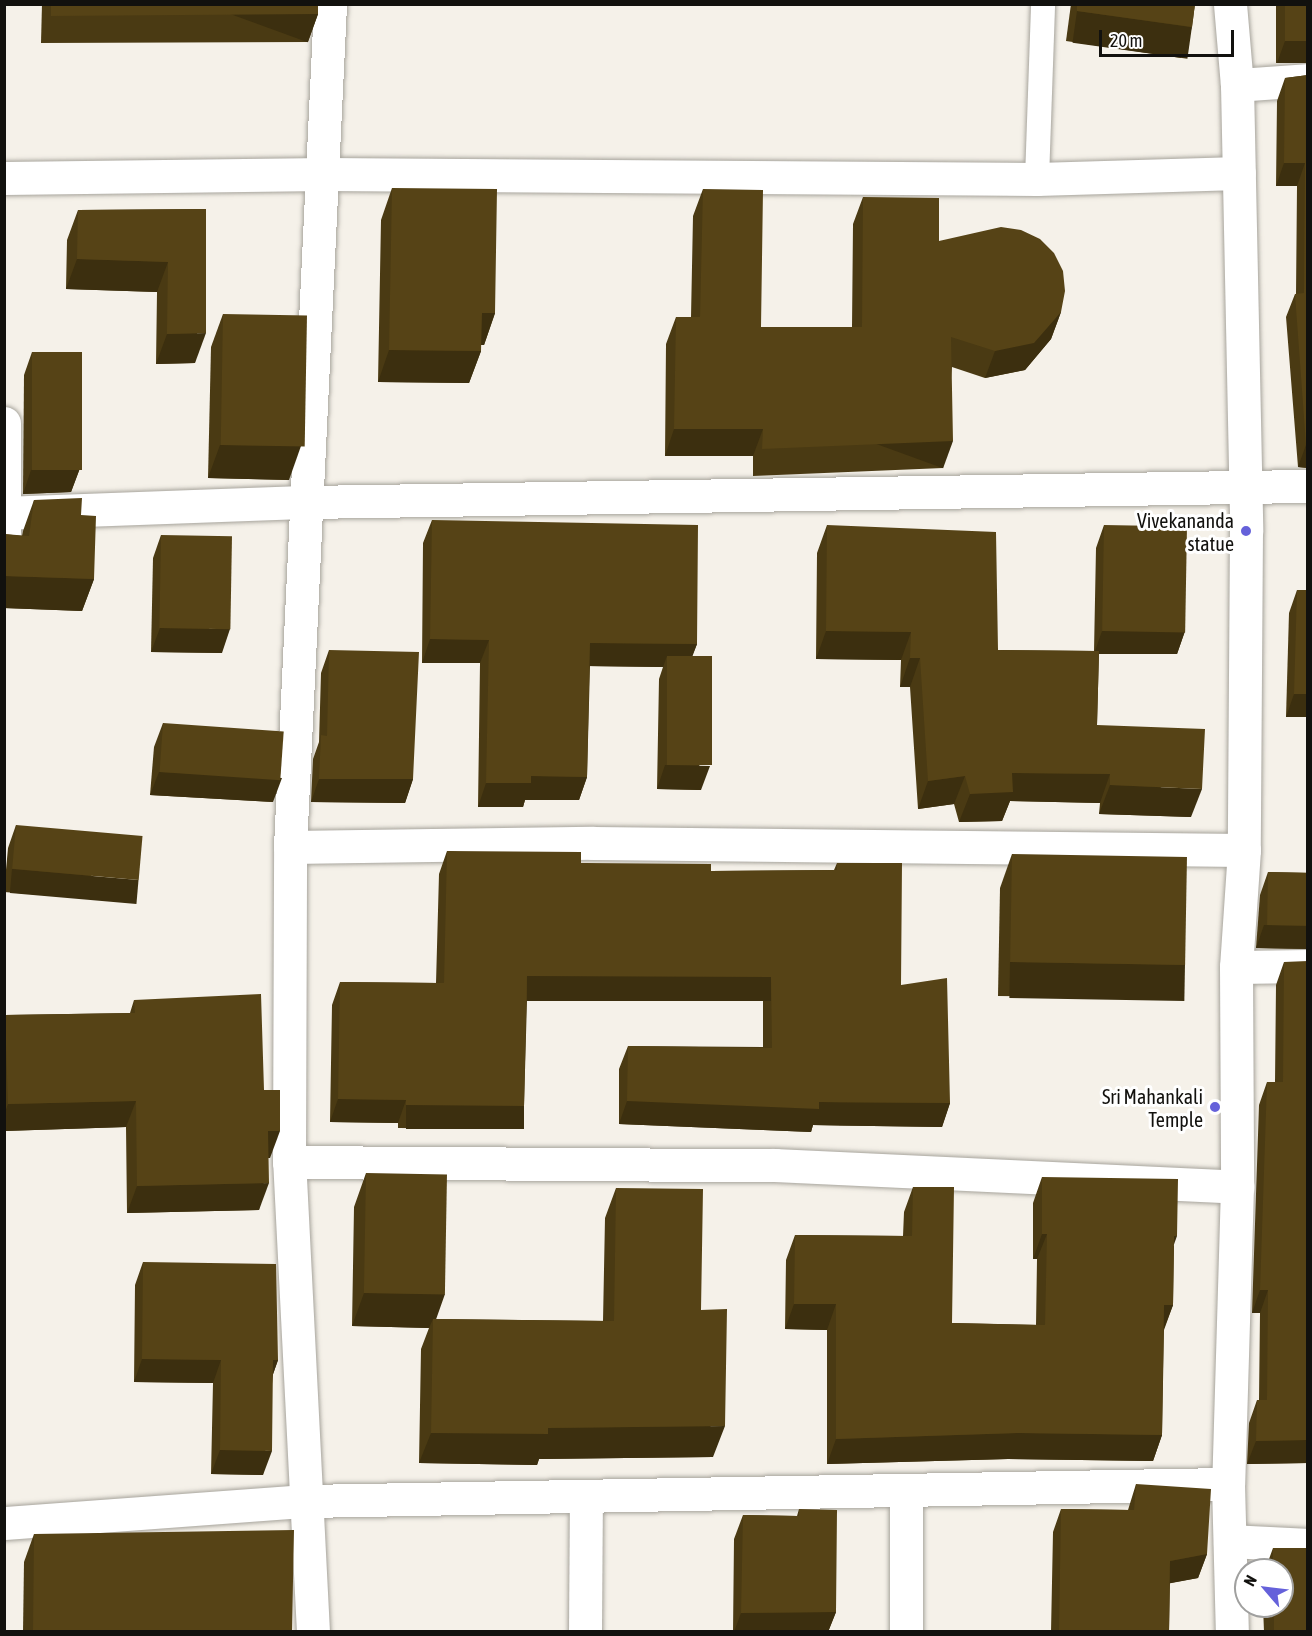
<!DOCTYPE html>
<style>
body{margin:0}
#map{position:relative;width:1312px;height:1636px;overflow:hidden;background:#f5f1e9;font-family:"Asap Condensed",sans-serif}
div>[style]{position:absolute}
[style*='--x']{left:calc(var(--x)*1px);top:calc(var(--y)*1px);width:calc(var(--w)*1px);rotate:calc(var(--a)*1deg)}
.roads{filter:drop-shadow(0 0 2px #a7a49c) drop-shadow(0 0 2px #a7a49c)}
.lane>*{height:24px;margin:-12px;padding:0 12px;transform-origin:12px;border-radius:12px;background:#fff}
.street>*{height:33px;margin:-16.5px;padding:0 16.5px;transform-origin:16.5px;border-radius:16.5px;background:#fff}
.wall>*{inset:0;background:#4a3a13;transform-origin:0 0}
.shaded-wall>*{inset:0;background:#3c2f0f;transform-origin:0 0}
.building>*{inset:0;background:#564316;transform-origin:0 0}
.dots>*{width:16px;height:16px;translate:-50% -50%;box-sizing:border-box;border:3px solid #fff;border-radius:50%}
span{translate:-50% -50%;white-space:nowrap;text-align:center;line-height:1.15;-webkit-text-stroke:6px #fff;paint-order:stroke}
.poi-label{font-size:20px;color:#12110e}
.right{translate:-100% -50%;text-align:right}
.frame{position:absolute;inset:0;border:6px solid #12110e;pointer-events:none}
.north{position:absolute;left:1234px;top:1558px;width:60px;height:60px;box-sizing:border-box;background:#fff;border:2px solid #a0a09f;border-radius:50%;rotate:298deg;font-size:16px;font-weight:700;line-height:24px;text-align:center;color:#12110e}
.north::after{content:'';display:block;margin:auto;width:21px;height:27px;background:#6561da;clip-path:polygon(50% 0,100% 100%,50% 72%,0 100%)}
.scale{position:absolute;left:1099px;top:30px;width:135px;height:27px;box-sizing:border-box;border:3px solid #12110e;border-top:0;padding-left:8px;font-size:18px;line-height:21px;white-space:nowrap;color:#12110e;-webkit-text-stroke:4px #fff;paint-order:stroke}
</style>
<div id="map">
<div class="roads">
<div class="lane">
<div style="--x:1037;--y:179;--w:175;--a:-88"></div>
</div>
<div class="street">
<div style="--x:1230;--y:4;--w:81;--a:85.1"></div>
<div style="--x:1237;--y:85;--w:446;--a:88.8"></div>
<div style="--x:1246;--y:531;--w:319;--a:90.4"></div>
<div style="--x:1244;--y:850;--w:117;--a:93.9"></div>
<div style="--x:1236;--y:967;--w:220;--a:89.7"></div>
<div style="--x:1237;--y:1187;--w:297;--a:91.7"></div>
<div style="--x:1228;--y:1484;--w:148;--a:88.5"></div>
<div style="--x:1237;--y:85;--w:71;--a:-4"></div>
<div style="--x:4;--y:178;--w:321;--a:-0.7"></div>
<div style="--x:325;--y:174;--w:712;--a:0.4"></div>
<div style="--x:1037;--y:179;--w:202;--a:-1.7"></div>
<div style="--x:4;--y:423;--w:118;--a:90"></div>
<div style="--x:4;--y:513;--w:303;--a:-2.1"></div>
<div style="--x:307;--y:502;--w:1001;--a:-0.92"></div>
<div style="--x:290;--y:847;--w:303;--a:-0.8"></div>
<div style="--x:593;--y:843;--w:651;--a:0.62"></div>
<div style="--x:1236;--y:967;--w:72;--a:-0.8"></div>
<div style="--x:289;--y:1162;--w:486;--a:0.4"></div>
<div style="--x:775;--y:1165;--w:463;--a:2.7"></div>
<div style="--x:4;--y:1523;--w:303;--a:-4.2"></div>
<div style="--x:306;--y:1501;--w:922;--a:-1.06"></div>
<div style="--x:1230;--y:1541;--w:78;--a:2.9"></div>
<div style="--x:313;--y:1632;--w:471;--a:-92.9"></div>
<div style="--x:289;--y:1162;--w:315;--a:-89.8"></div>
<div style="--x:290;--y:847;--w:844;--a:-87.28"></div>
<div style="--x:585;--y:1632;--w:134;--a:-89.6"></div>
<div style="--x:906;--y:1632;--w:140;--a:-90"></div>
</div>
</div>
<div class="wall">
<div style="clip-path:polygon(42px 4px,318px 4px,318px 14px,308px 42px,41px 43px)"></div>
<div style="clip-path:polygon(1071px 4px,1195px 4px,1192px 27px,1181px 58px,1066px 41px)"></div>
<div style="left:1276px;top:4px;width:32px;height:59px"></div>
<div style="clip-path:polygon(1308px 75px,1308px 468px,1298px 467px,1286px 317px,1295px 294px,1296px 294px,1297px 186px,1276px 186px,1277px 101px,1285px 78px)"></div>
<div style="clip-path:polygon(392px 188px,495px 313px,484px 345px,481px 345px,481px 351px,469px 383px,378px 382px,381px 220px)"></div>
<div style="clip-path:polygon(703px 189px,761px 327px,852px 327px,853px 224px,863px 197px,1061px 312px,1051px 339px,1025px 370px,985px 378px,952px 367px,943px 468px,753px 476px,753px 456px,665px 456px,666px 344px,676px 317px,691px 317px,693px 216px)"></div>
<div style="clip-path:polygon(206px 209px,195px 363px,156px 364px,157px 292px,66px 289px,67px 240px,78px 210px)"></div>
<div style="clip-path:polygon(223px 314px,289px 480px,208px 478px,211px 347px)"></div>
<div style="clip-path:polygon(32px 352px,80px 468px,71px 492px,23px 494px,24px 375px)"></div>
<div style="clip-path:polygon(34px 500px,81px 515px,94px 579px,82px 611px,4px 608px,4px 534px,22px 536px,23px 531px)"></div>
<div style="clip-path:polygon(432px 520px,697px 644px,692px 656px,701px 790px,657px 789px,659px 679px,663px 667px,590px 666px,587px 777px,579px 800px,525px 800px,523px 807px,478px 807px,480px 663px,422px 663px,423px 543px)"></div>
<div style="clip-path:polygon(827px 525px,998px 650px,1094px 651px,1096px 548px,1104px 525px,1185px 631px,1177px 654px,1099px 654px,1097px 725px,1191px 817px,1099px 814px,1100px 803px,1010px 801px,1002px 821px,959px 822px,954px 804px,918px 809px,910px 687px,900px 687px,901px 660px,816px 659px,817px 553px)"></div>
<div style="clip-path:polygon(161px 535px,222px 653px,151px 652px,153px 558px)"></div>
<div style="clip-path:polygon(1297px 590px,1308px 717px,1286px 717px,1289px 613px)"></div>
<div style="clip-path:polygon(329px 650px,413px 779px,405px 803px,311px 802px,313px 759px,319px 742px,321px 673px)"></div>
<div style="clip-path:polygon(163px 723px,273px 802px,150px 795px,154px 747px)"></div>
<div style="clip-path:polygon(16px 825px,131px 902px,4px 892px,8px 848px)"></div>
<div style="clip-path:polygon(447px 851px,581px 863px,711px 871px,834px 870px,837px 863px,901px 985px,950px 1103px,942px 1127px,813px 1125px,811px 1132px,619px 1124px,619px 1069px,628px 1046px,763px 1047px,763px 1000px,527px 1000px,524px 1106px,516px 1129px,398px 1128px,398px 1123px,330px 1122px,332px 1005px,340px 982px,436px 983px,439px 874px)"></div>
<div style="clip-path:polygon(1012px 854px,1185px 964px,1173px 998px,998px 996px,1000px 888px)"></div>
<div style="clip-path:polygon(1268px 872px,1308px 873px,1308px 949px,1256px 948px,1260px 895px)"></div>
<div style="clip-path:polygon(1284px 962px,1308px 1463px,1247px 1464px,1249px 1423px,1257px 1400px,1259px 1400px,1260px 1313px,1252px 1313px,1259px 1105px,1267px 1082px,1275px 1082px,1276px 985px)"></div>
<div style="clip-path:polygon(134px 1000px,264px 1090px,270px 1158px,268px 1158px,259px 1210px,127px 1213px,126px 1127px,4px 1131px,5px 1015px,130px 1013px)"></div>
<div style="clip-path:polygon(366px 1173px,436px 1319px,603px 1321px,605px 1218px,616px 1188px,701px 1310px,713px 1457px,539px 1459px,537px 1465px,419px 1463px,421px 1349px,429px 1328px,352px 1326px,354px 1207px)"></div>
<div style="clip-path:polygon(1042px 1177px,1174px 1246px,1173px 1305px,1164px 1330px,1162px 1435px,1153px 1461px,1008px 1459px,827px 1464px,827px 1330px,785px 1329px,786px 1260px,795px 1235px,903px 1236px,904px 1212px,913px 1187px,952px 1323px,1036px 1325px,1037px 1259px,1033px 1259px,1033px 1203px)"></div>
<div style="clip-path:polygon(143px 1262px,278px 1360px,273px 1374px,263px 1475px,211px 1474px,213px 1383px,134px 1382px,135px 1285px)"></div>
<div style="clip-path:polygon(1136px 1484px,1207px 1554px,1198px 1578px,1170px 1583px,1169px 1632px,1051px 1632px,1053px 1532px,1061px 1509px,1128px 1510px)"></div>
<div style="clip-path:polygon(799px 1509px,836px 1612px,828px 1632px,733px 1632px,734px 1539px,743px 1515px,797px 1516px)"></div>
<div style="clip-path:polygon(34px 1534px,292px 1632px,23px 1632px,24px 1562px)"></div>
<div style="clip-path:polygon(1273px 1548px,1308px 1632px,1264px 1632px,1263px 1606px,1282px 1606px,1282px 1570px,1265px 1570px)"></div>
</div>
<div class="shaded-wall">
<div style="left:1077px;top:11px;width:116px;height:32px;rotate:8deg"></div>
<div style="left:318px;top:14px;width:30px;height:267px;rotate:110deg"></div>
<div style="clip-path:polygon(1308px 40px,1308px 63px,1277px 63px,1285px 41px)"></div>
<div style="clip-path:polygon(1284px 163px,1305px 163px,1297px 186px,1276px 186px)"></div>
<div style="clip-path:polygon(77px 259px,168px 262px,157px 292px,66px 289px)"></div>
<div style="clip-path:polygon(1061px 312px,1051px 339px,1025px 370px,985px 378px,995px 351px)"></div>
<div style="clip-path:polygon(482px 313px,495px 313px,484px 345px,470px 345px)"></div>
<div style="clip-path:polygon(206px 333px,195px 363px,156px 364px,167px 334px)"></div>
<div style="clip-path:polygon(389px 350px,481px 351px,469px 383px,378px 382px)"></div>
<div style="clip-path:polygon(674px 429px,763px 429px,753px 456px,665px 456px)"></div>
<div style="left:953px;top:441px;width:29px;height:191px;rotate:110deg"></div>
<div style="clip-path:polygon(220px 445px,301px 446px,289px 480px,208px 478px)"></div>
<div style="clip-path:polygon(1306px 445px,1308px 445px,1308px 468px,1298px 467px)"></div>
<div style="clip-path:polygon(80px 468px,71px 492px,23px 494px,31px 470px)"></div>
<div style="clip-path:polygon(4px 576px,94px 579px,82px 611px,4px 608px)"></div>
<div style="clip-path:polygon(160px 628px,230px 629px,222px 653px,151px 652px)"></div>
<div style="clip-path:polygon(826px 631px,911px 632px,901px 660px,816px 659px)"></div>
<div style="clip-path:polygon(1102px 631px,1185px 631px,1177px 654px,1094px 654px)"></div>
<div style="clip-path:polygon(430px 639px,489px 640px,480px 663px,422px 663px)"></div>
<div style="clip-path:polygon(590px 643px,697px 644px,688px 668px,667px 656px,663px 667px,582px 666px)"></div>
<div style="clip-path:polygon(910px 658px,920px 658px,910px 687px,900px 687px)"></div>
<div style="clip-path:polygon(1294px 694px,1308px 694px,1308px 717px,1286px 717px)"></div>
<div style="clip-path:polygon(665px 765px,710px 766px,701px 790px,657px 789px)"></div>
<div style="clip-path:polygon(159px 772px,282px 778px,273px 802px,150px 795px)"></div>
<div style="clip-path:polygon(1012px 773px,1110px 774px,1100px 803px,1010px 801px,1002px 821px,959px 822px,970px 794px)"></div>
<div style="clip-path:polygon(531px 776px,587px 777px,579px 800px,525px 800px,523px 807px,478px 807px,486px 783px)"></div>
<div style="clip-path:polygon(965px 776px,954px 804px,918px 809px,928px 781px)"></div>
<div style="clip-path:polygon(319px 779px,413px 779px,405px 803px,311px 802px)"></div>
<div style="clip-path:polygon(1110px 785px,1202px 789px,1191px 817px,1099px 814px)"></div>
<div style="left:12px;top:869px;width:127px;height:24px;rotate:5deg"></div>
<div style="clip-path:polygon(1264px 925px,1308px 926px,1308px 949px,1256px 948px)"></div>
<div style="left:1010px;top:962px;width:175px;height:36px;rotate:1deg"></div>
<div style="left:527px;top:976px;width:244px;height:25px"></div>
<div style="clip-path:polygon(338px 1099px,406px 1100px,398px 1123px,330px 1122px)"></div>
<div style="clip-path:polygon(136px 1101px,126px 1127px,4px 1131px,4px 1115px,8px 1104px)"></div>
<div style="clip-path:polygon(627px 1101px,819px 1102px,950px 1103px,942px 1127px,813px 1125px,811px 1132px,619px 1124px)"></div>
<div style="left:406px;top:1105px;width:118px;height:24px"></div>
<div style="clip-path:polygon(268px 1131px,280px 1131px,270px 1158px,258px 1158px)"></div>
<div style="clip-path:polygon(269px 1183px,259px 1210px,127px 1213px,137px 1186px)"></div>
<div style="clip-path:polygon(1042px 1234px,1047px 1234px,1037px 1259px,1033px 1259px)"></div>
<div style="clip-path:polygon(1174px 1236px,1177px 1236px,1168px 1261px)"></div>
<div style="clip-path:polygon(1260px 1290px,1268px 1290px,1260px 1313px,1252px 1313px)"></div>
<div style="clip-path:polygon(364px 1293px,445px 1294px,433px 1328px,433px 1319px,429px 1328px,352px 1326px)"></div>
<div style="clip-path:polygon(794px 1304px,836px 1304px,827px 1330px,785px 1329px)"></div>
<div style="clip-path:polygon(1164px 1305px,1173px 1305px,1163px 1331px)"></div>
<div style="clip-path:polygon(142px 1359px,221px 1360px,213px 1383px,134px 1382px)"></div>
<div style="clip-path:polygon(273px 1360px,278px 1360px,270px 1383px)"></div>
<div style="clip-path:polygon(725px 1426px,713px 1457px,539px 1459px,537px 1465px,419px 1463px,431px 1433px,548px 1428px)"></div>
<div style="clip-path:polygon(1018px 1433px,1162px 1435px,1153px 1461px,1008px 1459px,827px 1464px,836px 1439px)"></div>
<div style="clip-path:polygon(1308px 1440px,1308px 1463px,1247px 1464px,1256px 1441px)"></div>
<div style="clip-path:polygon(220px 1450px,272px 1451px,263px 1475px,211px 1474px)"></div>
<div style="clip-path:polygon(1207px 1554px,1198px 1578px,1161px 1585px,1170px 1561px)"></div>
<div style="clip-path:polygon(836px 1612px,828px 1632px,734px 1632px,741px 1613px)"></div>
<div style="clip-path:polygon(157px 1630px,292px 1632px,157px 1632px)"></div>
</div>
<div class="building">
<div style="clip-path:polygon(51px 4px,318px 4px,318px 14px,51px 16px)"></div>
<div style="clip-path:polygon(1077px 4px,1195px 4px,1192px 27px,1077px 11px)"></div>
<div style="left:1285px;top:4px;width:23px;height:37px"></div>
<div style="clip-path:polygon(1308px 75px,1308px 445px,1306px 445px,1295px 294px,1304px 293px,1305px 163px,1284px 163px,1285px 78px)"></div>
<div style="clip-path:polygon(392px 188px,497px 189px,495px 313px,482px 313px,481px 351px,389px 350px)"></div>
<div style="clip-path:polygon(703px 189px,763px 190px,761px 327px,862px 327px,863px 197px,939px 198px,939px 241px,1001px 227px,1021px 230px,1040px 239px,1054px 253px,1063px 271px,1065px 291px,1061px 312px,1034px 343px,995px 351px,951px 337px,953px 441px,762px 449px,763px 429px,674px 429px,676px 317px,700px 317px)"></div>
<div style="clip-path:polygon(206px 209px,206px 333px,167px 334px,168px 262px,77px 259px,78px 210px)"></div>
<div style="left:223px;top:314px;width:84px;height:131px;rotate:1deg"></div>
<div style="left:32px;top:352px;width:50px;height:118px"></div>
<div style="clip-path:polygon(82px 498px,81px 515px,96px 516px,94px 579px,4px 576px,4px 534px,29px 536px,34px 500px)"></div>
<div style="clip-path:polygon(432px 520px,698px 525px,697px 644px,590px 643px,587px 777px,531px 776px,531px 783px,486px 783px,489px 640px,430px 639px)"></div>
<div style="clip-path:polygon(827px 525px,996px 532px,998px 650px,1099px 651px,1097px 725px,1205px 729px,1202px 789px,1110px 785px,1110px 774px,1012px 773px,1013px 792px,970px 794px,965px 776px,928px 781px,920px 658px,910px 658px,911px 632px,826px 631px)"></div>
<div style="left:1104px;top:525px;width:83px;height:106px;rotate:1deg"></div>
<div style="left:161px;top:535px;width:71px;height:93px;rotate:1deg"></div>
<div style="clip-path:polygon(1297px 590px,1308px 590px,1308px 694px,1294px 694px)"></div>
<div style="clip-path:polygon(329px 650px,419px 652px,413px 779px,319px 779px,321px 735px,327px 736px)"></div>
<div style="left:667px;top:656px;width:45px;height:109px"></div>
<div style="left:163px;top:723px;width:121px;height:49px;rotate:4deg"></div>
<div style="left:16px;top:825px;width:127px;height:44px;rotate:5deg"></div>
<div style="clip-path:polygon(447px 851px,581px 852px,581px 863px,711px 864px,711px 871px,837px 870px,837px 863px,902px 863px,901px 985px,947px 978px,950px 1103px,819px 1102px,819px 1109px,627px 1101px,628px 1046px,772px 1048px,771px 977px,527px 976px,524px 1106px,406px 1105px,406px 1100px,338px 1099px,340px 982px,444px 983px)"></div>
<div style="left:1012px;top:854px;width:175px;height:108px;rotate:1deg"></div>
<div style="left:1268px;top:872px;width:40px;height:53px;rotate:1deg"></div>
<div style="clip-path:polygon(1308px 961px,1308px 1440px,1256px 1441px,1257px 1400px,1267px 1400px,1268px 1290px,1260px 1290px,1267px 1082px,1283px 1082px,1284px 962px)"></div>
<div style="clip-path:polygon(261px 994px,264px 1090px,280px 1090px,280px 1131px,268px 1131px,269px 1183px,137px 1186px,136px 1101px,8px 1104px,5px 1015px,135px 1013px,134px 1000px)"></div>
<div style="left:366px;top:1173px;width:81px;height:120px;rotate:1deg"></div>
<div style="clip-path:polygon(1042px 1177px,1178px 1179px,1177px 1236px,1174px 1236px,1173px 1305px,1164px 1305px,1162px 1435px,1018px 1433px,836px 1439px,836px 1304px,794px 1304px,795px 1235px,912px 1236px,913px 1187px,954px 1187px,952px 1323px,1045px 1325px,1047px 1234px,1042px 1234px)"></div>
<div style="clip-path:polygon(616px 1188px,703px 1189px,701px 1310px,727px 1309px,725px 1426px,548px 1428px,548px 1434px,431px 1433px,433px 1319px,614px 1321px)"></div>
<div style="clip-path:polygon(143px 1262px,276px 1264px,278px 1360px,273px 1360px,272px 1451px,220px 1450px,221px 1360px,142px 1359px)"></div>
<div style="clip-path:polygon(1136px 1484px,1211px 1489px,1207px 1554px,1170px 1561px,1169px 1632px,1059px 1632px,1061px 1509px,1134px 1510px)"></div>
<div style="clip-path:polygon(799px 1509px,837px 1510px,836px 1612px,741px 1613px,743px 1515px,799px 1516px)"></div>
<div style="clip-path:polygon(294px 1530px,292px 1631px,157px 1630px,157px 1632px,33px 1632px,34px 1534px)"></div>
<div style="clip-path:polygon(1273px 1548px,1308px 1548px,1308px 1632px,1274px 1632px,1274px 1606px,1282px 1606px,1282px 1570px,1273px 1570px)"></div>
</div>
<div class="dots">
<div style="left:1246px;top:531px;background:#6561da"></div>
<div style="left:1215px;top:1107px;background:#6561da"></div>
</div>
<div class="poi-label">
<span class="right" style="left:1234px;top:532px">Vivekananda<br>statue</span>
<span class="right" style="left:1203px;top:1108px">Sri Mahankali<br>Temple</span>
</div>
<div class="frame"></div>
<div class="north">N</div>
<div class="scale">20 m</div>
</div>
